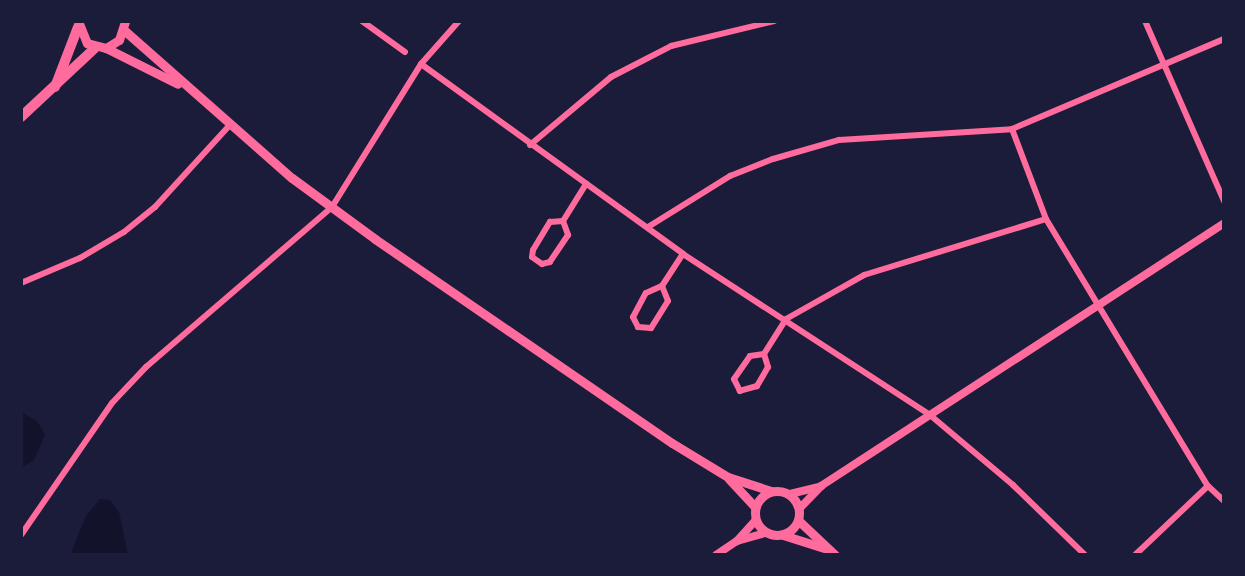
<!DOCTYPE html>
<style>
body{margin:0}
#map{position:relative;width:1245px;height:576px;overflow:hidden;background:#1b1b3a;font-family:"Roboto Serif",serif}
div>[style]{position:absolute}
[style*='--x']{left:calc(var(--x)*1px);top:calc(var(--y)*1px);width:calc(var(--w)*1px);rotate:calc(var(--a)*1deg)}
.water>*{inset:0;background:#12122b}
.minor>*{height:6px;margin:-3px;padding:0 3px;transform-origin:3px;border-radius:3px;background:#ff6b9d}
.tertiary>*{height:8px;margin:-4px;padding:0 4px;transform-origin:4px;border-radius:4px;background:#ff6b9d}
.secondary>*{height:9px;margin:-4.5px;padding:0 4.5px;transform-origin:4.5px;border-radius:4.5px;background:#ff6b9d}
.secondary>.ring{margin:-4.5px;padding:0;box-sizing:content-box;background:none;border:9px solid #ff6b9d;border-radius:50%}
.trunk>*{height:10px;margin:-5px;padding:0 5px;transform-origin:5px;border-radius:5px;background:#ff6b9d}
span{translate:-50% -50%;white-space:nowrap;text-align:center;line-height:1.15;-webkit-text-stroke:7px #1b1b3a;paint-order:stroke}
.frame{position:absolute;inset:0;border:23px solid #1b1b3a;pointer-events:none}
</style>
<div id="map">
<div class="water">
<div style="clip-path:polygon(21px 412px,37px 421px,45px 435px,34px 460px,21px 468px)"></div>
<div style="clip-path:polygon(100px 499px,110px 500px,119px 512px,128px 555px,70px 555px,86px 516px)"></div>
</div>
<div class="minor">
<div style="--x:362;--y:21;--w:53;--a:35.8"></div>
<div style="--x:1145;--y:21;--w:197;--a:66.3"></div>
<div style="--x:421;--y:64;--w:324;--a:35.9"></div>
<div style="--x:683;--y:254;--w:295;--a:33.1"></div>
<div style="--x:930;--y:415;--w:109;--a:40.1"></div>
<div style="--x:1013;--y:485;--w:100;--a:44.2"></div>
<div style="--x:1012;--y:129;--w:96;--a:69.3"></div>
<div style="--x:1046;--y:219;--w:312;--a:58.8"></div>
<div style="--x:1208;--y:486;--w:22;--a:43"></div>
<div style="--x:530;--y:145;--w:106;--a:-40"></div>
<div style="--x:611;--y:77;--w:68;--a:-27.3"></div>
<div style="--x:671;--y:46;--w:106;--a:-13.6"></div>
<div style="--x:563;--y:221;--w:15;--a:70"></div>
<div style="--x:568;--y:235;--w:32;--a:124"></div>
<div style="--x:550;--y:262;--w:8;--a:166"></div>
<div style="--x:542;--y:264;--w:12;--a:-145"></div>
<div style="--x:532;--y:257;--w:7;--a:-82"></div>
<div style="--x:533;--y:250;--w:33;--a:-59"></div>
<div style="--x:550;--y:222;--w:13;--a:-4"></div>
<div style="--x:563;--y:221;--w:44;--a:-58.1"></div>
<div style="--x:648;--y:227;--w:97;--a:-31.9"></div>
<div style="--x:730;--y:176;--w:46;--a:-21.6"></div>
<div style="--x:773;--y:159;--w:69;--a:-16.1"></div>
<div style="--x:839;--y:140;--w:173;--a:-3.6"></div>
<div style="--x:1012;--y:129;--w:230;--a:-23"></div>
<div style="--x:21;--y:283;--w:64;--a:-23"></div>
<div style="--x:80;--y:258;--w:51;--a:-30.6"></div>
<div style="--x:124;--y:232;--w:40;--a:-39"></div>
<div style="--x:155;--y:207;--w:111;--a:-47.6"></div>
<div style="--x:662;--y:286;--w:16;--a:68"></div>
<div style="--x:668;--y:301;--w:32;--a:122"></div>
<div style="--x:651;--y:328;--w:13;--a:-176"></div>
<div style="--x:638;--y:327;--w:11;--a:-117"></div>
<div style="--x:633;--y:317;--w:27;--a:-62"></div>
<div style="--x:646;--y:293;--w:17;--a:-24"></div>
<div style="--x:662;--y:286;--w:38;--a:-57"></div>
<div style="--x:764;--y:354;--w:14;--a:73"></div>
<div style="--x:768;--y:367;--w:22;--a:120"></div>
<div style="--x:757;--y:386;--w:18;--a:164"></div>
<div style="--x:740;--y:391;--w:13;--a:-117"></div>
<div style="--x:734;--y:379;--w:28;--a:-55"></div>
<div style="--x:750;--y:356;--w:14;--a:-8"></div>
<div style="--x:764;--y:354;--w:41;--a:-57.8"></div>
<div style="--x:786;--y:319;--w:90;--a:-29.4"></div>
<div style="--x:864;--y:275;--w:190;--a:-17.1"></div>
<div style="--x:21;--y:535;--w:160;--a:-55.4"></div>
<div style="--x:112;--y:403;--w:50;--a:-46.6"></div>
<div style="--x:146;--y:367;--w:245;--a:-40.7"></div>
<div style="--x:332;--y:207;--w:168;--a:-58.1"></div>
<div style="--x:421;--y:64;--w:57;--a:-48.5"></div>
<div style="--x:1135;--y:555;--w:100;--a:-43.4"></div>
</div>
<div class="tertiary">
<div style="--x:790;--y:494;--w:32;--a:-14"></div>
<div style="--x:799;--y:509;--w:32;--a:-46"></div>
<div style="--x:821;--y:486;--w:481;--a:-33.1"></div>
<div style="--x:737;--y:541;--w:29;--a:-16"></div>
<div style="--x:716;--y:555;--w:25;--a:-34"></div>
<div style="--x:737;--y:541;--w:28;--a:-48"></div>
</div>
<div class="secondary">
<div style="--x:78;--y:21;--w:24;--a:68"></div>
<div style="--x:87;--y:43;--w:20;--a:15"></div>
<div style="--x:106;--y:48;--w:15;--a:-32"></div>
<div style="--x:119;--y:40;--w:20;--a:-72"></div>
<div style="--x:125;--y:31;--w:222;--a:41.4"></div>
<div style="--x:292;--y:178;--w:103;--a:36.3"></div>
<div style="--x:375;--y:239;--w:360;--a:34.5"></div>
<div style="--x:672;--y:443;--w:66;--a:31.3"></div>
<div style="--x:728;--y:477;--w:45;--a:18"></div>
<div style="--x:106;--y:48;--w:80;--a:26.6"></div>
<div style="--x:729;--y:479;--w:38;--a:47"></div>
<div class="ring" style="left:755px;top:491px;width:35px;height:35px"></div>
<div style="--x:799;--y:521;--w:50;--a:43.4"></div>
<div style="--x:783;--y:535;--w:43;--a:17.6"></div>
</div>
<div class="trunk">
<div style="--x:55;--y:87;--w:64;--a:-69"></div>
<div style="--x:21;--y:117;--w:101;--a:-43"></div>
</div>
<div class="frame"></div>
</div>
